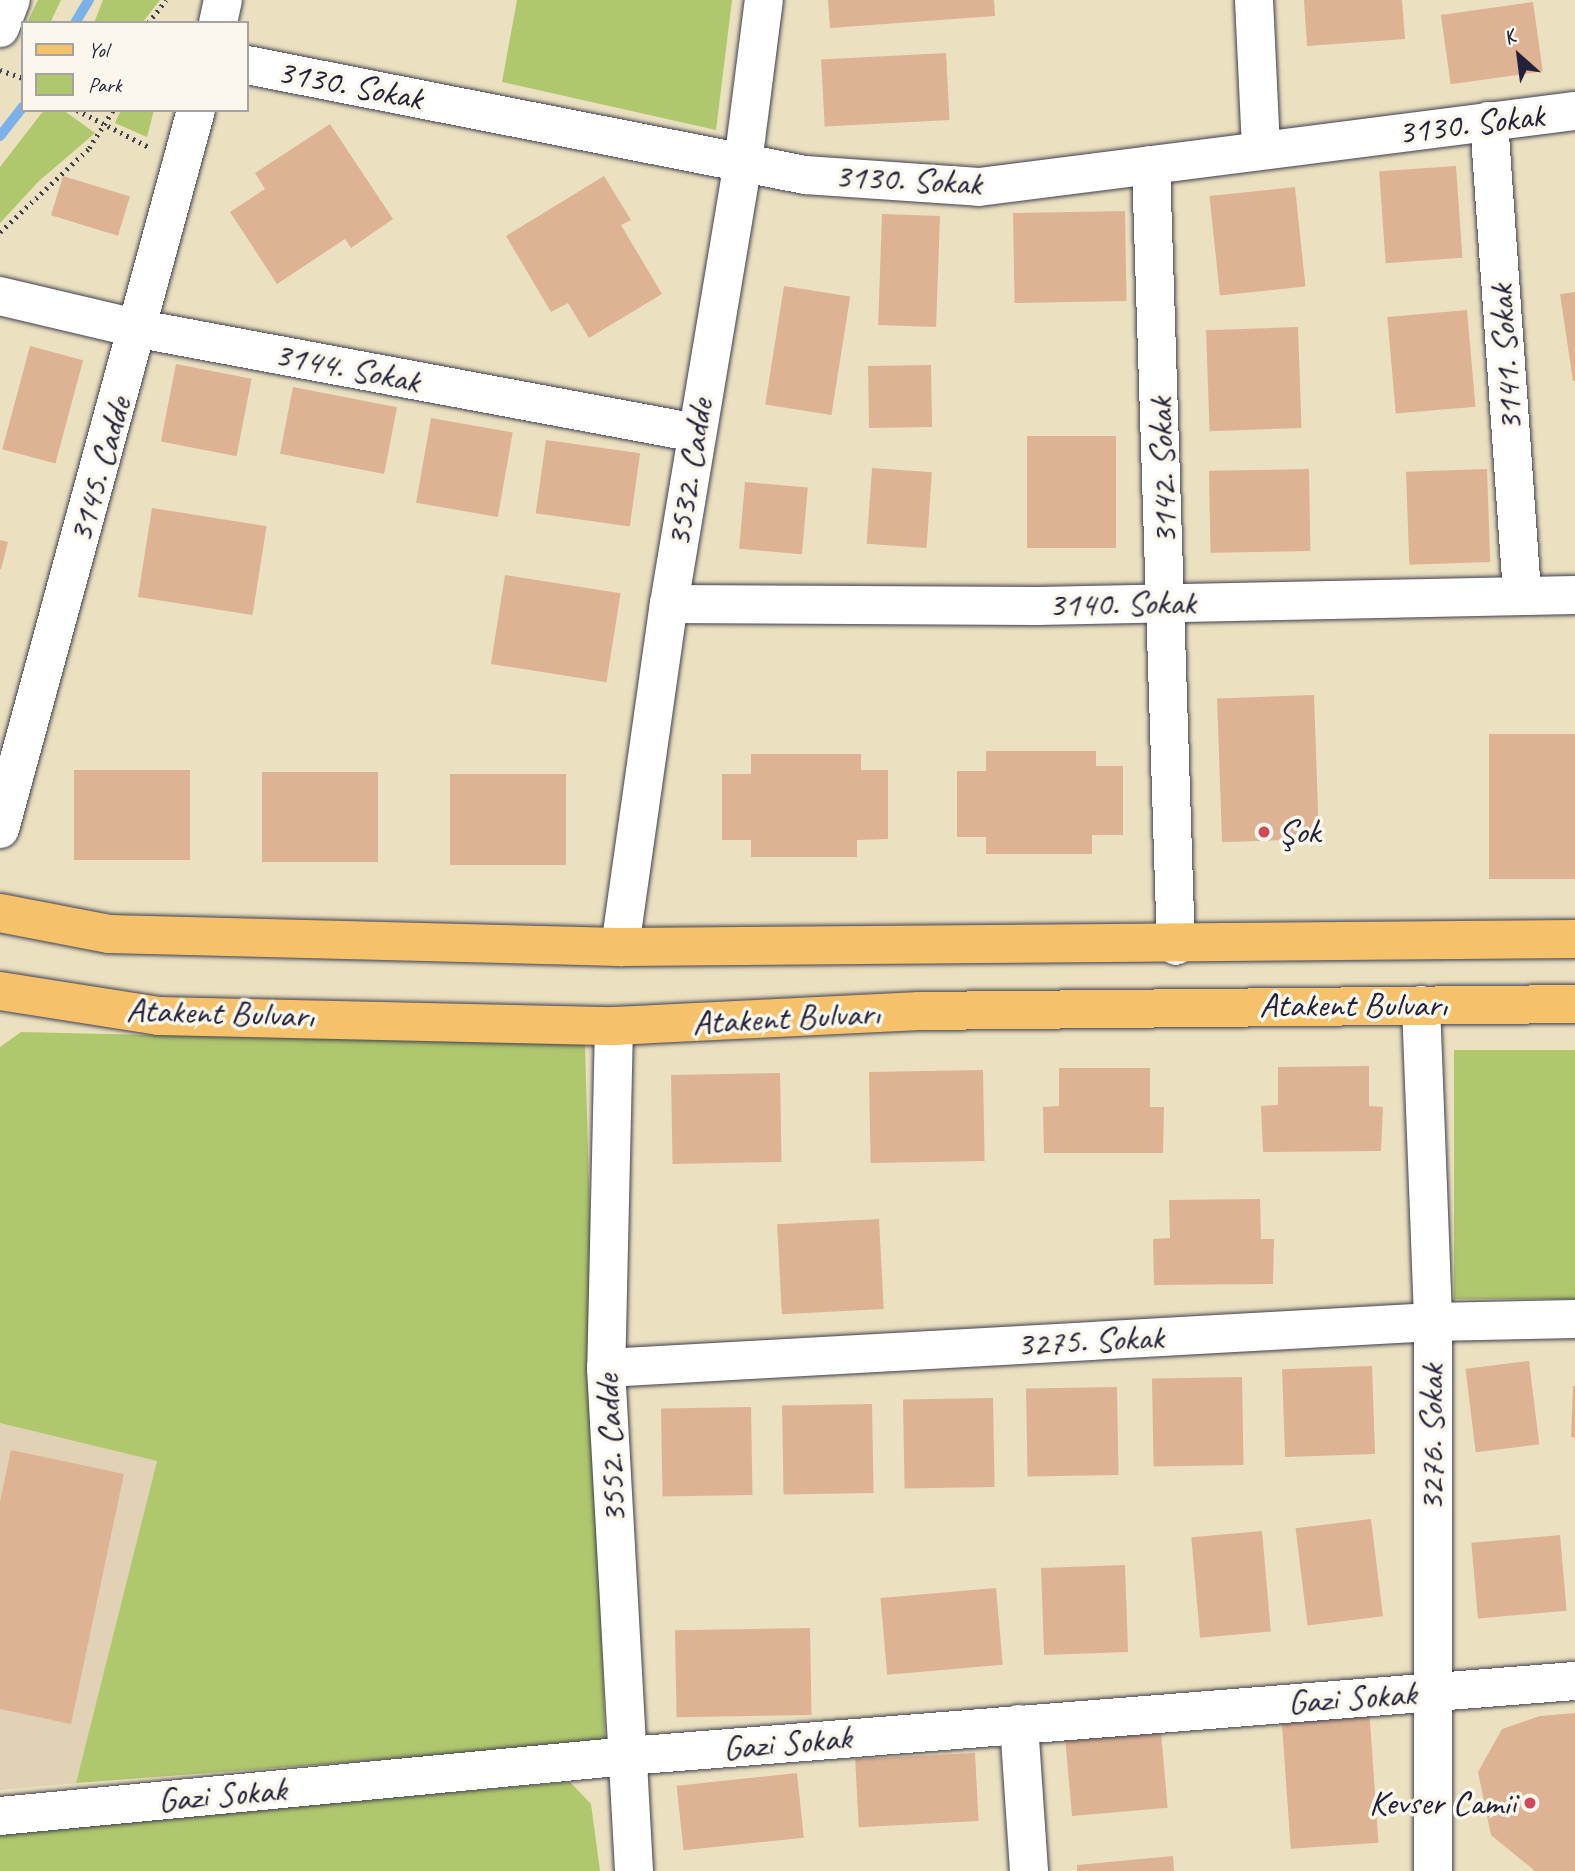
<!DOCTYPE html>
<meta charset="utf-8">
<style>
body{margin:0}
#map{position:relative;width:1575px;height:1871px;overflow:hidden;background:#ebe1c0;font-family:Caveat,sans-serif}
div>[style]{position:absolute}
[style*='--x']{left:calc(var(--x)*1px);top:calc(var(--y)*1px);width:calc(var(--w)*1px);rotate:calc(var(--a)*1deg)}
.built>*{inset:0;background:#e1d2b5}
.green>*{inset:0;background:#afc76d;transform-origin:0 0}
.stream>*{height:10px;margin:-5px;padding:0 5px;transform-origin:5px;border-radius:5px;background:#7bb0e9}
.building>*{inset:0;background:#ddb394;transform-origin:0 0}
.path>*{height:4.5px;margin-top:-2.25px;transform-origin:0;background:repeating-linear-gradient(90deg,#403f4f 0 2px,transparent 0 7px)}
.roads{filter:drop-shadow(0 0 2px #403f4f) drop-shadow(0 0 2px #403f4f)}
.minor>*{height:38px;margin:-19px;padding:0 19px;transform-origin:19px;border-radius:19px;background:#fff}
.major>*{height:38px;margin:-19px;padding:0 19px;transform-origin:19px;border-radius:19px;background:#f5c16b}
.dots>*{width:19px;height:19px;translate:-50% -50%;box-sizing:border-box;border:4px solid #fbf7ec;border-radius:50%}
span{translate:-50% -50%;white-space:nowrap;text-align:center;line-height:1.15;-webkit-text-stroke:7px #fbf7ec;paint-order:stroke}
.street-label{font-size:35px;color:#22223b}
.poi-label{font-size:35px;color:#22223b}
.left{translate:0 -50%;text-align:left}
.right{translate:-100% -50%;text-align:right}
.legend{position:absolute;left:21px;top:21px;width:228px;height:91px;box-sizing:border-box;background:#fbf7ec;border:2px solid #a4a2a5;margin:0;padding:9px 12px;list-style:none;font-size:21px;color:#22223b}
.legend li{display:flex;align-items:center;gap:14px;height:35px}
.legend b{width:35px;border:2px solid #a4a2a5}
.north{position:absolute;left:1484px;top:21px;width:70px;height:70px;-webkit-text-stroke:5px #fbf7ec;paint-order:stroke;rotate:332deg;font-size:19px;font-weight:700;line-height:28px;text-align:center;color:#22223b}
.north::after{content:'';display:block;margin:auto;width:24px;height:32px;background:#22223b;clip-path:polygon(50% 0,100% 100%,50% 72%,0 100%)}
</style>
<div id="map">
<div class="built">
<div style="clip-path:polygon(0 1423px,157px 1461px,76px 1783px,0 1790px)"></div>
</div>
<div class="green">
<div style="clip-path:polygon(38px 0,61px 0,50px 23px,27px 23px)"></div>
<div style="clip-path:polygon(103px 0,160px 0,142px 23px,94px 23px)"></div>
<div style="clip-path:polygon(517px 0,732px 0,716px 130px,502px 82px)"></div>
<div style="clip-path:polygon(44px 110px,63px 110px,95px 133px,39px 181px,0 223px,0 167px)"></div>
<div style="clip-path:polygon(121px 110px,154px 110px,147px 137px,115px 123px)"></div>
<div style="clip-path:polygon(21px 1032px,585px 1045px,605px 1743px,76px 1783px,157px 1461px,0 1423px,0 1047px)"></div>
<div style="left:1575px;top:1050px;width:249px;height:121px;rotate:90deg"></div>
<div style="clip-path:polygon(570px 1782px,591px 1804px,600px 1871px,0 1871px,0 1832px)"></div>
</div>
<div class="stream">
<div style="--x:75;--y:23;--w:27;--a:-59"></div>
<div style="--x:0;--y:136;--w:37;--a:-52"></div>
</div>
<div class="building">
<div style="clip-path:polygon(828px 0,994px 0,995px 16px,830px 28px)"></div>
<div style="clip-path:polygon(1304px 0,1402px 0,1405px 39px,1307px 46px)"></div>
<div style="left:1533px;top:2px;width:70px;height:93px;rotate:82deg"></div>
<div style="left:946px;top:53px;width:67px;height:125px;rotate:87deg"></div>
<div style="clip-path:polygon(330px 124px,393px 219px,351px 248px,345px 239px,277px 284px,230px 212px,265px 189px,255px 173px)"></div>
<div style="left:1456px;top:166px;width:92px;height:77px;rotate:86deg"></div>
<div style="left:63px;top:176px;width:70px;height:41px;rotate:17deg"></div>
<div style="clip-path:polygon(604px 176px,631px 220px,621px 225px,662px 294px,589px 338px,568px 303px,551px 312px,506px 236px)"></div>
<div style="left:1295px;top:187px;width:100px;height:86px;rotate:84deg"></div>
<div style="left:1125px;top:211px;width:90px;height:112px;rotate:89deg"></div>
<div style="left:882px;top:214px;width:58px;height:111px;rotate:2deg"></div>
<div style="left:784px;top:286px;width:67px;height:120px;rotate:9deg"></div>
<div style="clip-path:polygon(1575px 292px,1575px 381px,1573px 381px,1560px 294px)"></div>
<div style="left:1467px;top:310px;width:97px;height:80px;rotate:85deg"></div>
<div style="left:1298px;top:327px;width:101px;height:92px;rotate:88deg"></div>
<div style="left:30px;top:346px;width:55px;height:107px;rotate:15deg"></div>
<div style="left:176px;top:364px;width:77px;height:79px;rotate:11deg"></div>
<div style="left:931px;top:365px;width:62px;height:63px;rotate:89deg"></div>
<div style="left:293px;top:387px;width:106px;height:68px;rotate:11deg"></div>
<div style="left:431px;top:418px;width:83px;height:86px;rotate:10deg"></div>
<div style="left:1116px;top:436px;width:112px;height:89px;rotate:90deg"></div>
<div style="left:546px;top:440px;width:95px;height:74px;rotate:8deg"></div>
<div style="left:872px;top:468px;width:60px;height:76px;rotate:4deg"></div>
<div style="left:1309px;top:469px;width:82px;height:100px;rotate:89deg"></div>
<div style="left:1487px;top:469px;width:93px;height:81px;rotate:88deg"></div>
<div style="left:745px;top:482px;width:63px;height:67px;rotate:5deg"></div>
<div style="left:152px;top:508px;width:116px;height:90px;rotate:9deg"></div>
<div style="clip-path:polygon(0 540px,8px 542px,1px 569px,0 569px)"></div>
<div style="left:505px;top:575px;width:117px;height:90px;rotate:9deg"></div>
<div style="left:1314px;top:695px;width:144px;height:97px;rotate:88deg"></div>
<div style="left:1575px;top:734px;width:145px;height:86px;rotate:90deg"></div>
<div style="clip-path:polygon(986px 751px,1096px 751px,1096px 766px,1123px 766px,1123px 835px,1092px 835px,1092px 854px,986px 854px,986px 837px,957px 837px,957px 771px,986px 771px)"></div>
<div style="clip-path:polygon(751px 754px,861px 754px,861px 770px,888px 770px,888px 839px,857px 840px,857px 857px,751px 857px,751px 840px,722px 840px,722px 774px,751px 774px)"></div>
<div style="left:74px;top:770px;width:116px;height:90px"></div>
<div style="left:262px;top:772px;width:116px;height:90px"></div>
<div style="left:450px;top:774px;width:116px;height:91px"></div>
<div style="clip-path:polygon(1369px 1066px,1369px 1106px,1383px 1107px,1381px 1151px,1263px 1152px,1261px 1106px,1278px 1105px,1278px 1067px)"></div>
<div style="clip-path:polygon(1059px 1068px,1150px 1068px,1150px 1107px,1164px 1107px,1163px 1153px,1044px 1153px,1043px 1107px,1059px 1106px)"></div>
<div style="left:983px;top:1070px;width:91px;height:114px;rotate:89deg"></div>
<div style="left:780px;top:1073px;width:89px;height:109px;rotate:89deg"></div>
<div style="clip-path:polygon(1260px 1199px,1261px 1239px,1274px 1239px,1273px 1284px,1154px 1285px,1153px 1239px,1170px 1238px,1169px 1200px)"></div>
<div style="left:879px;top:1219px;width:90px;height:102px;rotate:87deg"></div>
<div style="left:1529px;top:1361px;width:84px;height:64px;rotate:83deg"></div>
<div style="left:1372px;top:1366px;width:88px;height:90px;rotate:88deg"></div>
<div style="left:1242px;top:1377px;width:88px;height:90px;rotate:89deg"></div>
<div style="clip-path:polygon(1573px 1386px,1575px 1386px,1575px 1438px,1571px 1437px)"></div>
<div style="left:1117px;top:1387px;width:88px;height:91px;rotate:89deg"></div>
<div style="left:993px;top:1398px;width:89px;height:90px;rotate:89deg"></div>
<div style="left:872px;top:1404px;width:89px;height:90px;rotate:89deg"></div>
<div style="left:751px;top:1407px;width:88px;height:90px;rotate:89deg"></div>
<div style="clip-path:polygon(11px 1450px,124px 1474px,71px 1724px,0 1709px,0 1502px)"></div>
<div style="left:1371px;top:1519px;width:98px;height:76px;rotate:83deg"></div>
<div style="left:1262px;top:1531px;width:101px;height:71px;rotate:85deg"></div>
<div style="left:1560px;top:1535px;width:76px;height:89px;rotate:85deg"></div>
<div style="left:1125px;top:1565px;width:87px;height:84px;rotate:88deg"></div>
<div style="left:996px;top:1588px;width:77px;height:116px;rotate:85deg"></div>
<div style="left:810px;top:1628px;width:87px;height:135px;rotate:89deg"></div>
<div style="left:1369px;top:1707px;width:136px;height:88px;rotate:86deg"></div>
<div style="clip-path:polygon(1575px 1713px,1575px 1871px,1535px 1871px,1491px 1835px,1478px 1772px,1502px 1729px,1540px 1716px)"></div>
<div style="left:1161px;top:1732px;width:76px;height:96px;rotate:85deg"></div>
<div style="left:975px;top:1753px;width:68px;height:120px;rotate:87deg"></div>
<div style="left:797px;top:1773px;width:65px;height:121px;rotate:84deg"></div>
<div style="clip-path:polygon(1173px 1856px,1174px 1871px,1077px 1871px,1077px 1865px)"></div>
</div>
<div class="path">
<div style="--x:148;--y:23;--w:29;--a:-52"></div>
<div style="--x:0;--y:70;--w:24;--a:19"></div>
<div style="--x:77;--y:110;--w:83;--a:27.2"></div>
<div style="--x:0;--y:232;--w:122;--a:-43.3"></div>
<div style="--x:89;--y:148;--w:45;--a:-57.7"></div>
</div>
<div class="roads">
<div class="minor">
<div style="--x:1254;--y:0;--w:150;--a:87.3"></div>
<div style="--x:218;--y:23;--w:24;--a:-78"></div>
<div style="--x:0;--y:28;--w:30;--a:-69"></div>
<div style="--x:247;--y:65;--w:569;--a:11.15"></div>
<div style="--x:805;--y:175;--w:174;--a:3.9"></div>
<div style="--x:979;--y:187;--w:601;--a:-7.27"></div>
<div style="--x:1489;--y:121;--w:475;--a:86"></div>
<div style="--x:1151;--y:165;--w:781;--a:88.17"></div>
<div style="--x:0;--y:296;--w:144;--a:13.3"></div>
<div style="--x:140;--y:329;--w:566;--a:10.59"></div>
<div style="--x:669;--y:604;--w:368;--a:0.3"></div>
<div style="--x:1037;--y:606;--w:538;--a:-1.17"></div>
<div style="--x:0;--y:829;--w:745;--a:-74.75"></div>
<div style="--x:620;--y:947;--w:346;--a:-81.9"></div>
<div style="--x:669;--y:604;--w:447;--a:-80.5"></div>
<div style="--x:743;--y:163;--w:164;--a:-82.7"></div>
<div style="--x:1421;--y:1005;--w:317;--a:87.8"></div>
<div style="--x:1433;--y:1322;--w:549;--a:90"></div>
<div style="--x:614;--y:1026;--w:342;--a:91.3"></div>
<div style="--x:606;--y:1368;--w:504;--a:86.81"></div>
<div style="--x:606;--y:1368;--w:828;--a:-3.18"></div>
<div style="--x:1433;--y:1322;--w:142;--a:-1.2"></div>
<div style="--x:1019;--y:1724;--w:147;--a:86.1"></div>
<div style="--x:0;--y:1816;--w:631;--a:-5.46"></div>
<div style="--x:628;--y:1756;--w:950;--a:-4.53"></div>
</div>
<div class="major">
<div style="--x:0;--y:913;--w:111;--a:10.9"></div>
<div style="--x:109;--y:934;--w:511;--a:1.46"></div>
<div style="--x:620;--y:947;--w:955;--a:-0.48"></div>
<div style="--x:0;--y:991;--w:161;--a:8.9"></div>
<div style="--x:159;--y:1016;--w:455;--a:1.3"></div>
<div style="--x:614;--y:1026;--w:306;--a:-2.8"></div>
<div style="--x:920;--y:1011;--w:655;--a:-0.61"></div>
</div>
</div>
<div class="dots">
<div style="left:1264px;top:832px;background:#d1495b"></div>
<div style="left:1530px;top:1803px;background:#d1495b"></div>
</div>
<div class="street-label">
<span style="left:350px;top:85px;rotate:11deg">3130. Sokak</span>
<span style="left:1471px;top:124px;rotate:-7deg">3130. Sokak</span>
<span style="left:908px;top:180px;rotate:3deg">3130. Sokak</span>
<span style="left:1506px;top:358px;rotate:-94deg">3141. Sokak</span>
<span style="left:347px;top:368px;rotate:11deg">3144. Sokak</span>
<span style="left:100px;top:470px;rotate:-74deg">3145. Cadde</span>
<span style="left:1163px;top:471px;rotate:-92deg">3142. Sokak</span>
<span style="left:690px;top:473px;rotate:-81deg">3532. Cadde</span>
<span style="left:1122px;top:604px;rotate:-1deg">3140. Sokak</span>
<span style="left:1353px;top:1005px">Atakent Bulvarı</span>
<span style="left:220px;top:1013px;rotate:2deg">Atakent Bulvarı</span>
<span style="left:786px;top:1018px;rotate:-3deg">Atakent Bulvarı</span>
<span style="left:1090px;top:1341px;rotate:-3deg">3275. Sokak</span>
<span style="left:1432px;top:1438px;rotate:-90deg">3276. Sokak</span>
<span style="left:611px;top:1449px;rotate:-93deg">3552. Cadde</span>
<span style="left:1352px;top:1698px;rotate:-4deg">Gazi Sokak</span>
<span style="left:787px;top:1743px;rotate:-5deg">Gazi Sokak</span>
<span style="left:222px;top:1795px;rotate:-5deg">Gazi Sokak</span>
</div>
<div class="poi-label">
<span class="left" style="left:1278px;top:832px">Şok</span>
<span class="right" style="left:1516px;top:1803px">Kevser Camii</span>
</div>
<ul class="legend">
<li><b style="height:9px;background:#f5c16b"></b>Yol</li>
<li><b style="height:19px;background:#afc76d"></b>Park</li>
</ul>
<div class="north">K</div>
</div>
